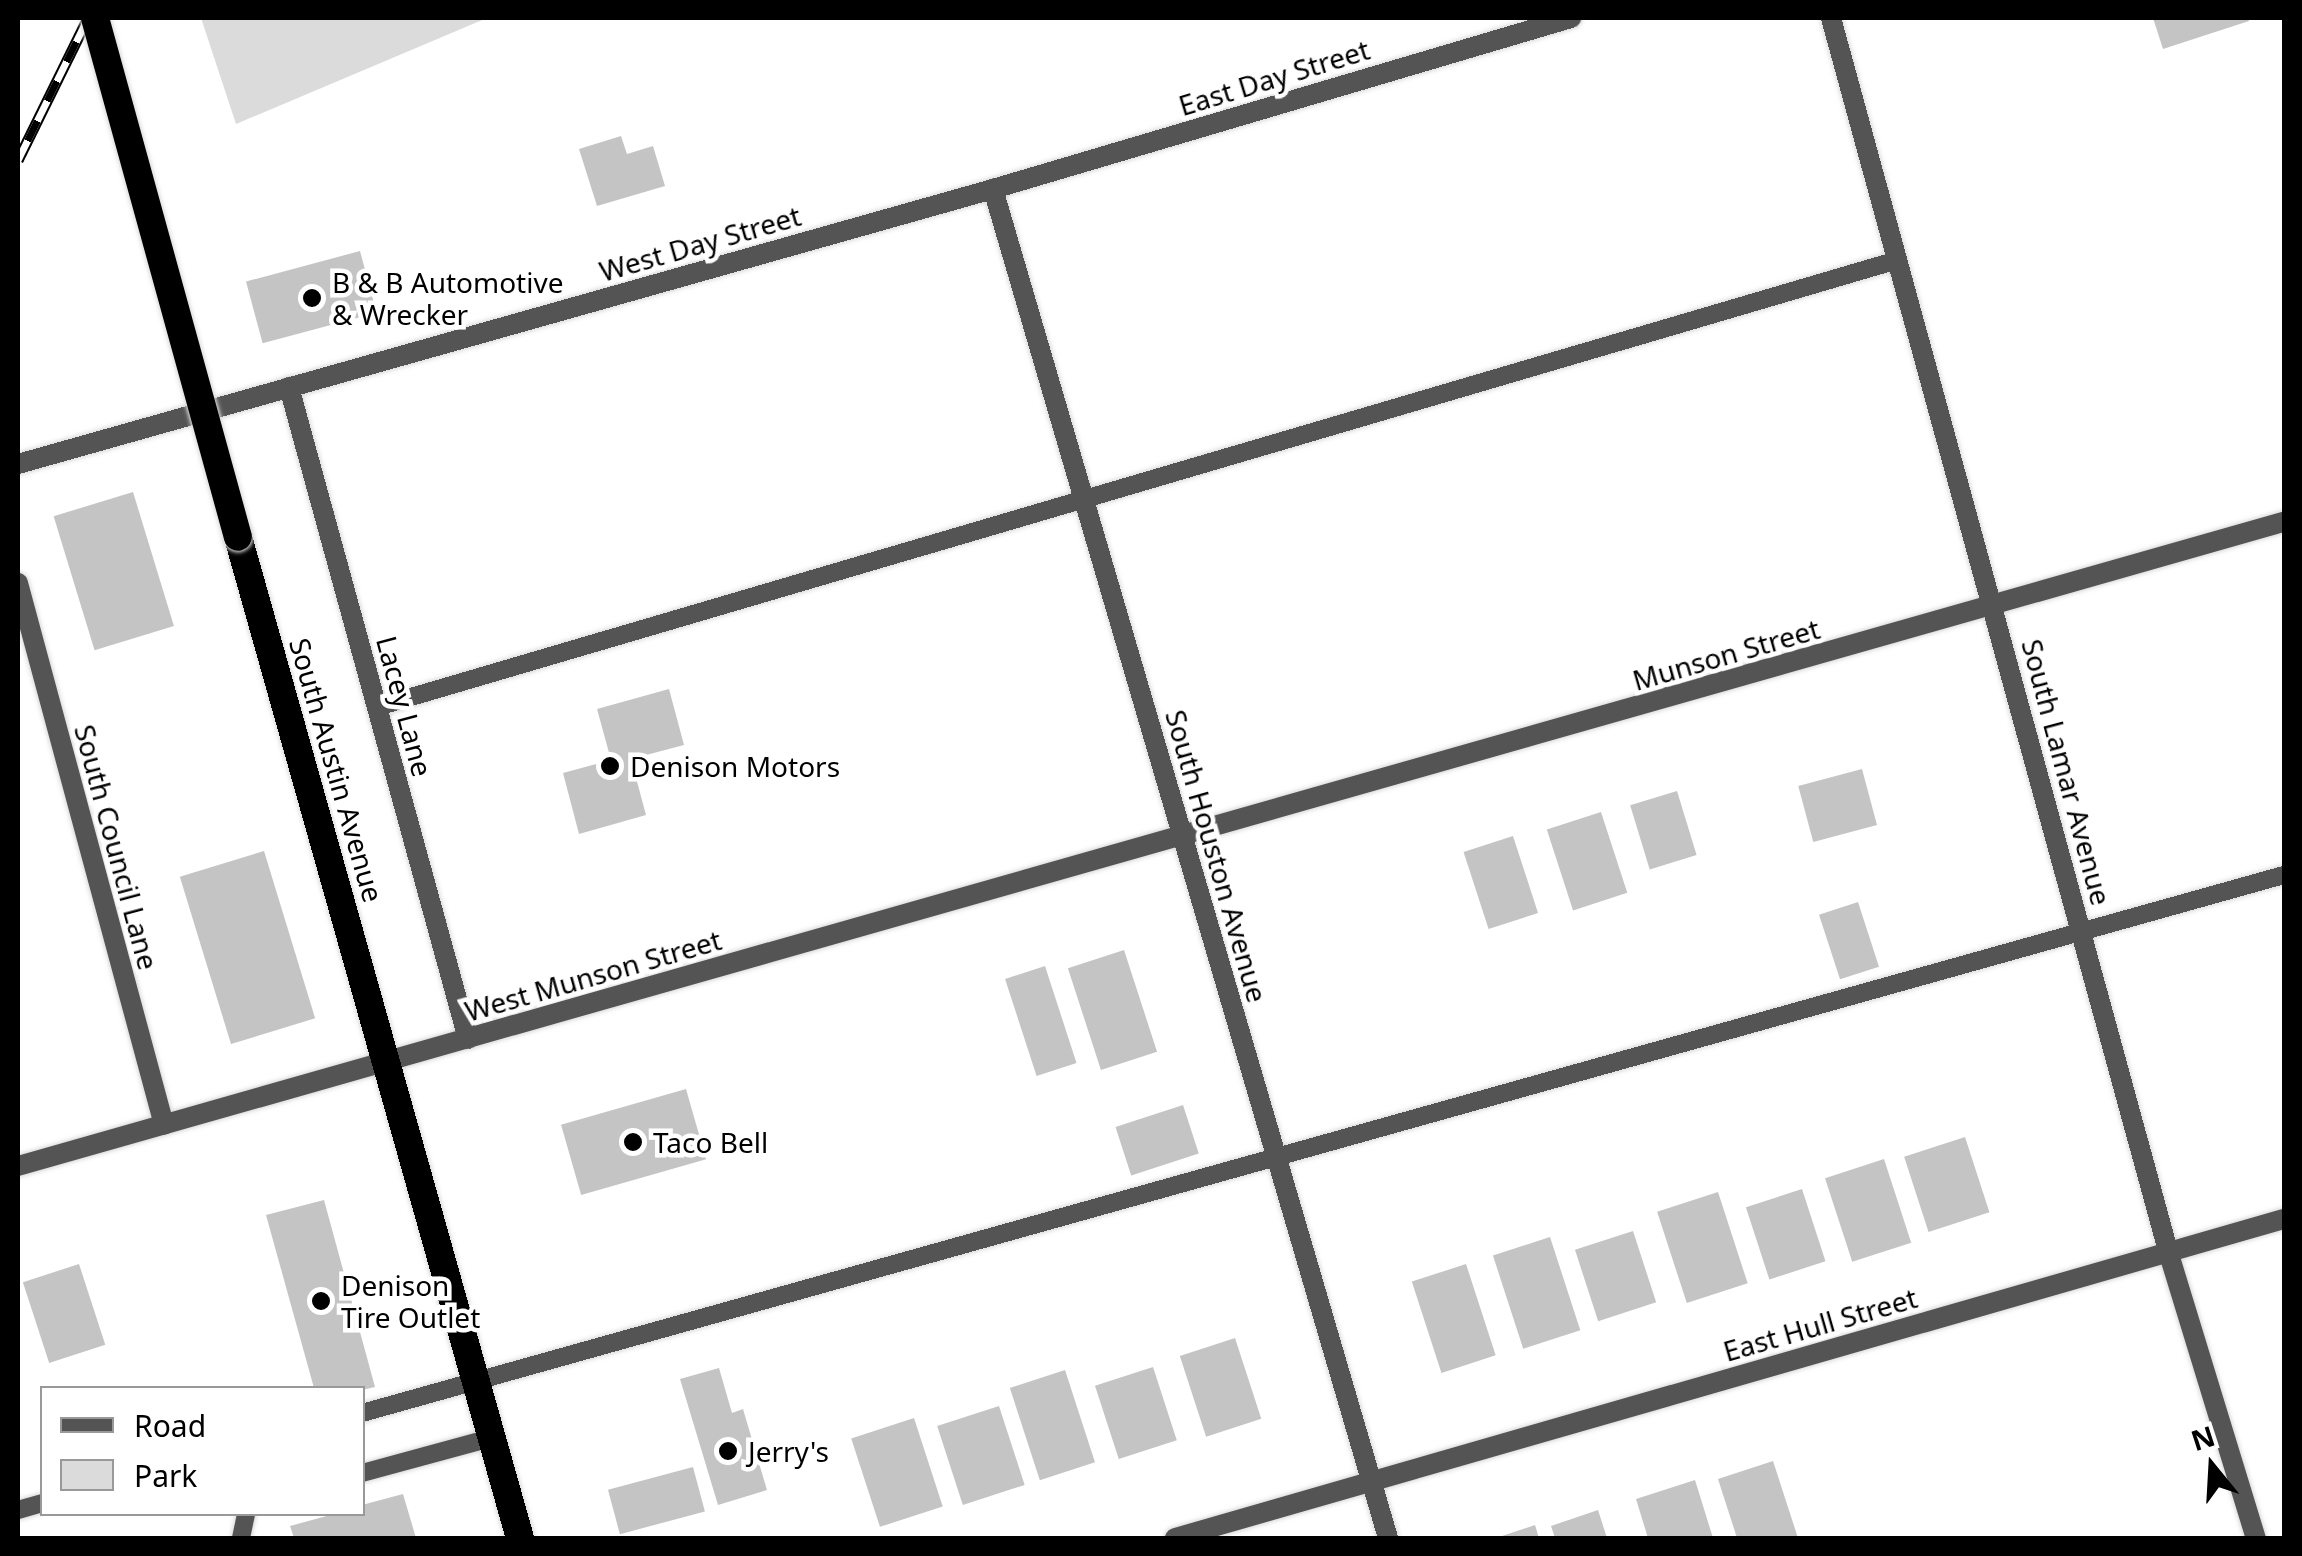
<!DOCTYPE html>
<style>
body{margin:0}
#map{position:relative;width:2302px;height:1556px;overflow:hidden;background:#fff;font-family:"Noto Sans",sans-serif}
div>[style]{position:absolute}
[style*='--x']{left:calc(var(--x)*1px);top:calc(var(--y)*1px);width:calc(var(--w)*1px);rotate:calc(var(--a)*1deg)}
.green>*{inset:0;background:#dbdbdb}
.building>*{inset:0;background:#c4c4c4;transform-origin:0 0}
.roads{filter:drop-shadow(0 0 2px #dbdbdb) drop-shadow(0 0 2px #dbdbdb)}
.service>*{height:18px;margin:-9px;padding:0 9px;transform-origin:9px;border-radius:9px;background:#545454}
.minor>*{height:20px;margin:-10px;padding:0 10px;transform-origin:10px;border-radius:10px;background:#545454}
.tertiary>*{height:20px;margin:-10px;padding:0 10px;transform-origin:10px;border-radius:10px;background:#545454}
.trunk>*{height:28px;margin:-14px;padding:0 14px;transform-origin:14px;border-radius:14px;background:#000}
.rail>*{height:11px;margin-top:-5.5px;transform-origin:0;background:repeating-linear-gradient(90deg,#fff 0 22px,#000 0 44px);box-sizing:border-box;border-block:2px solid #000}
.bridges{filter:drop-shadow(0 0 2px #dbdbdb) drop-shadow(0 0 2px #dbdbdb)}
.trunk-bridge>*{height:28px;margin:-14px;padding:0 14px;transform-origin:14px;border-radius:14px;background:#000}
.dots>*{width:28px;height:28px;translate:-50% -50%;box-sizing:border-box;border:5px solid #fff;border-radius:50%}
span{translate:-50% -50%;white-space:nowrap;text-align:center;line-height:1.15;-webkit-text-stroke:9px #fff;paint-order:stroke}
.street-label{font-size:28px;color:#000}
.poi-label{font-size:28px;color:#000}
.left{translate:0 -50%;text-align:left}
.frame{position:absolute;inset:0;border:20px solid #000;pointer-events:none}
.legend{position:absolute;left:40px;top:1386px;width:325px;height:130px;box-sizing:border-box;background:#fff;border:2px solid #999;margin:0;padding:12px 18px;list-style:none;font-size:30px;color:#000}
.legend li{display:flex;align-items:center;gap:20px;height:50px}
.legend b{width:50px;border:2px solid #999}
.north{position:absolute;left:2162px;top:1416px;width:100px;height:100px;-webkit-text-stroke:8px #fff;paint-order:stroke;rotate:342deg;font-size:28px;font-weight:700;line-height:40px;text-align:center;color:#000}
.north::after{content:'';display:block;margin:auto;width:35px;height:45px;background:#000;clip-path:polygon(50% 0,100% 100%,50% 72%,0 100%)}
</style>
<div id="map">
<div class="green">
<div style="clip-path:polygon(201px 18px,487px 18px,236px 124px)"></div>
</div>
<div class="building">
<div style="clip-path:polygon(2153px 18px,2248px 18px,2249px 21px,2163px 49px)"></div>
<div style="clip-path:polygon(621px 136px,627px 154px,653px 146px,665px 186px,597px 206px,579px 149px)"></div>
<div style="left:360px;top:251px;width:64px;height:118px;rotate:75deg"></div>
<div style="left:133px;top:492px;width:140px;height:83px;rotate:73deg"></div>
<div style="clip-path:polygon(669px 689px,684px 745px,631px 759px,646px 815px,579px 834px,563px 773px,611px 760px,597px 709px)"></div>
<div style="left:1862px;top:769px;width:58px;height:66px;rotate:75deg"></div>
<div style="left:1677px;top:791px;width:67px;height:49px;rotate:73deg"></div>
<div style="left:1601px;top:812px;width:85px;height:57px;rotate:72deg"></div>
<div style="left:1513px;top:836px;width:81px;height:52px;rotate:72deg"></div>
<div style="left:264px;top:851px;width:175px;height:88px;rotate:73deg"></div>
<div style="left:1858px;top:902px;width:68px;height:41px;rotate:72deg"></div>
<div style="left:1124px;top:950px;width:107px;height:59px;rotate:72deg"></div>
<div style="left:1045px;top:966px;width:102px;height:42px;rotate:72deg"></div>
<div style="left:686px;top:1089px;width:73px;height:130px;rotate:74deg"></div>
<div style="left:1183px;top:1105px;width:51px;height:71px;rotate:72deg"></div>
<div style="left:1965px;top:1137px;width:79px;height:64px;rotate:72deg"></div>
<div style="left:1884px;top:1159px;width:88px;height:62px;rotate:72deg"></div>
<div style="left:1802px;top:1189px;width:76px;height:59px;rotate:72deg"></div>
<div style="left:1718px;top:1192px;width:96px;height:64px;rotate:72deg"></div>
<div style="clip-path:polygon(324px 1200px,375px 1387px,362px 1390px,314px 1388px,266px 1215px)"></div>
<div style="left:1633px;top:1231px;width:75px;height:61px;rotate:72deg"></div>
<div style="left:1550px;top:1237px;width:98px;height:60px;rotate:72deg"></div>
<div style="left:79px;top:1264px;width:85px;height:59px;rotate:72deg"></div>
<div style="left:1466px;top:1264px;width:96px;height:57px;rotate:72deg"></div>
<div style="left:1235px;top:1338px;width:85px;height:58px;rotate:72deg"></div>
<div style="left:1153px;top:1367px;width:77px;height:61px;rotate:72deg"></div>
<div style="clip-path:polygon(719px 1368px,732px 1413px,743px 1409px,767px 1490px,718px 1505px,680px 1379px)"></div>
<div style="left:1065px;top:1370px;width:97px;height:58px;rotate:72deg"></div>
<div style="left:999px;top:1406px;width:83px;height:65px;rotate:72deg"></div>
<div style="left:914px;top:1418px;width:93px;height:66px;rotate:72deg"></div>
<div style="clip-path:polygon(1773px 1461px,1798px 1538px,1737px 1538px,1718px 1479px)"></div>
<div style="left:693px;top:1467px;width:46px;height:88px;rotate:75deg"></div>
<div style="clip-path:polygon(1695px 1480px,1713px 1538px,1648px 1538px,1636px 1499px)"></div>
<div style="clip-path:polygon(403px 1494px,416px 1538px,294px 1538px,290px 1526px,334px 1514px,362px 1514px,362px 1505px)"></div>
<div style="clip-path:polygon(1598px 1510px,1607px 1538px,1555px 1538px,1551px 1526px)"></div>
<div style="clip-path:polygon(1535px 1525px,1539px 1538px,1496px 1538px)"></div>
</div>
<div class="roads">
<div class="service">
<div style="--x:377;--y:707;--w:1585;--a:-16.38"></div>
<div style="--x:362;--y:1413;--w:1996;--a:-15.64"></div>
<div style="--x:362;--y:1473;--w:134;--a:-15.2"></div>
<div style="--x:18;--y:1510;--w:25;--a:-16"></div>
<div style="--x:241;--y:1538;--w:25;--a:-78"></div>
</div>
<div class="minor">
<div style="--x:1831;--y:18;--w:1278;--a:74.71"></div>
<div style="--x:2168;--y:1251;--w:300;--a:73"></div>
<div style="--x:289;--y:387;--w:676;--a:74.65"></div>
<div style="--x:18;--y:583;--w:561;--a:74.92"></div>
<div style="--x:18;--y:1166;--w:2356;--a:-15.87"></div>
<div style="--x:1175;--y:1538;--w:1154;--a:-16.05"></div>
<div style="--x:1388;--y:1538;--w:1406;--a:-106.32"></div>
<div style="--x:993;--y:189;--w:603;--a:-16.48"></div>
</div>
<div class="tertiary">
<div style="--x:18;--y:464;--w:1013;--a:-15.75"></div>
</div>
<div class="trunk">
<div style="--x:238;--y:537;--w:1040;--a:74.27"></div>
</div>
</div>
<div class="rail">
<div style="--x:18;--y:160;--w:158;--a:-63.8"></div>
</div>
<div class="bridges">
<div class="trunk-bridge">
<div style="--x:95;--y:18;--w:538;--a:74.6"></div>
</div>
</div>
<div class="dots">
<div style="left:312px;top:298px;background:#000"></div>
<div style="left:610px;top:766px;background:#000"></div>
<div style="left:633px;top:1142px;background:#000"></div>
<div style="left:321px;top:1301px;background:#000"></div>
<div style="left:728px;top:1451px;background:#000"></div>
</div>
<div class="street-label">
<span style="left:1274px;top:77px;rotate:-17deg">East Day Street</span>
<span style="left:700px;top:243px;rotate:-16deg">West Day Street</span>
<span style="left:1726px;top:654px;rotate:-16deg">Munson Street</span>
<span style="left:405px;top:706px;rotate:75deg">Lacey Lane</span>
<span style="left:337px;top:770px;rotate:74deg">South Austin Avenue</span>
<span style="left:2067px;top:772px;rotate:75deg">South Lamar Avenue</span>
<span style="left:117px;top:847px;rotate:75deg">South Council Lane</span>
<span style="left:1217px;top:856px;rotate:74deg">South Houston Avenue</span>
<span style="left:593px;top:975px;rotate:-16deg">West Munson Street</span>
<span style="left:1820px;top:1324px;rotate:-16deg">East Hull Street</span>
</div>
<div class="poi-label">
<span class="left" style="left:332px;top:298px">B &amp; B Automotive<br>&amp; Wrecker</span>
<span class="left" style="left:630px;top:766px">Denison Motors</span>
<span class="left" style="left:653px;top:1142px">Taco Bell</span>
<span class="left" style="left:341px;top:1301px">Denison<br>Tire Outlet</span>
<span class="left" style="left:748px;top:1451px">Jerry's</span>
</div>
<div class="frame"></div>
<ul class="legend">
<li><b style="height:12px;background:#545454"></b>Road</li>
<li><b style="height:28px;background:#dbdbdb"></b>Park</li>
</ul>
<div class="north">N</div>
</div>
